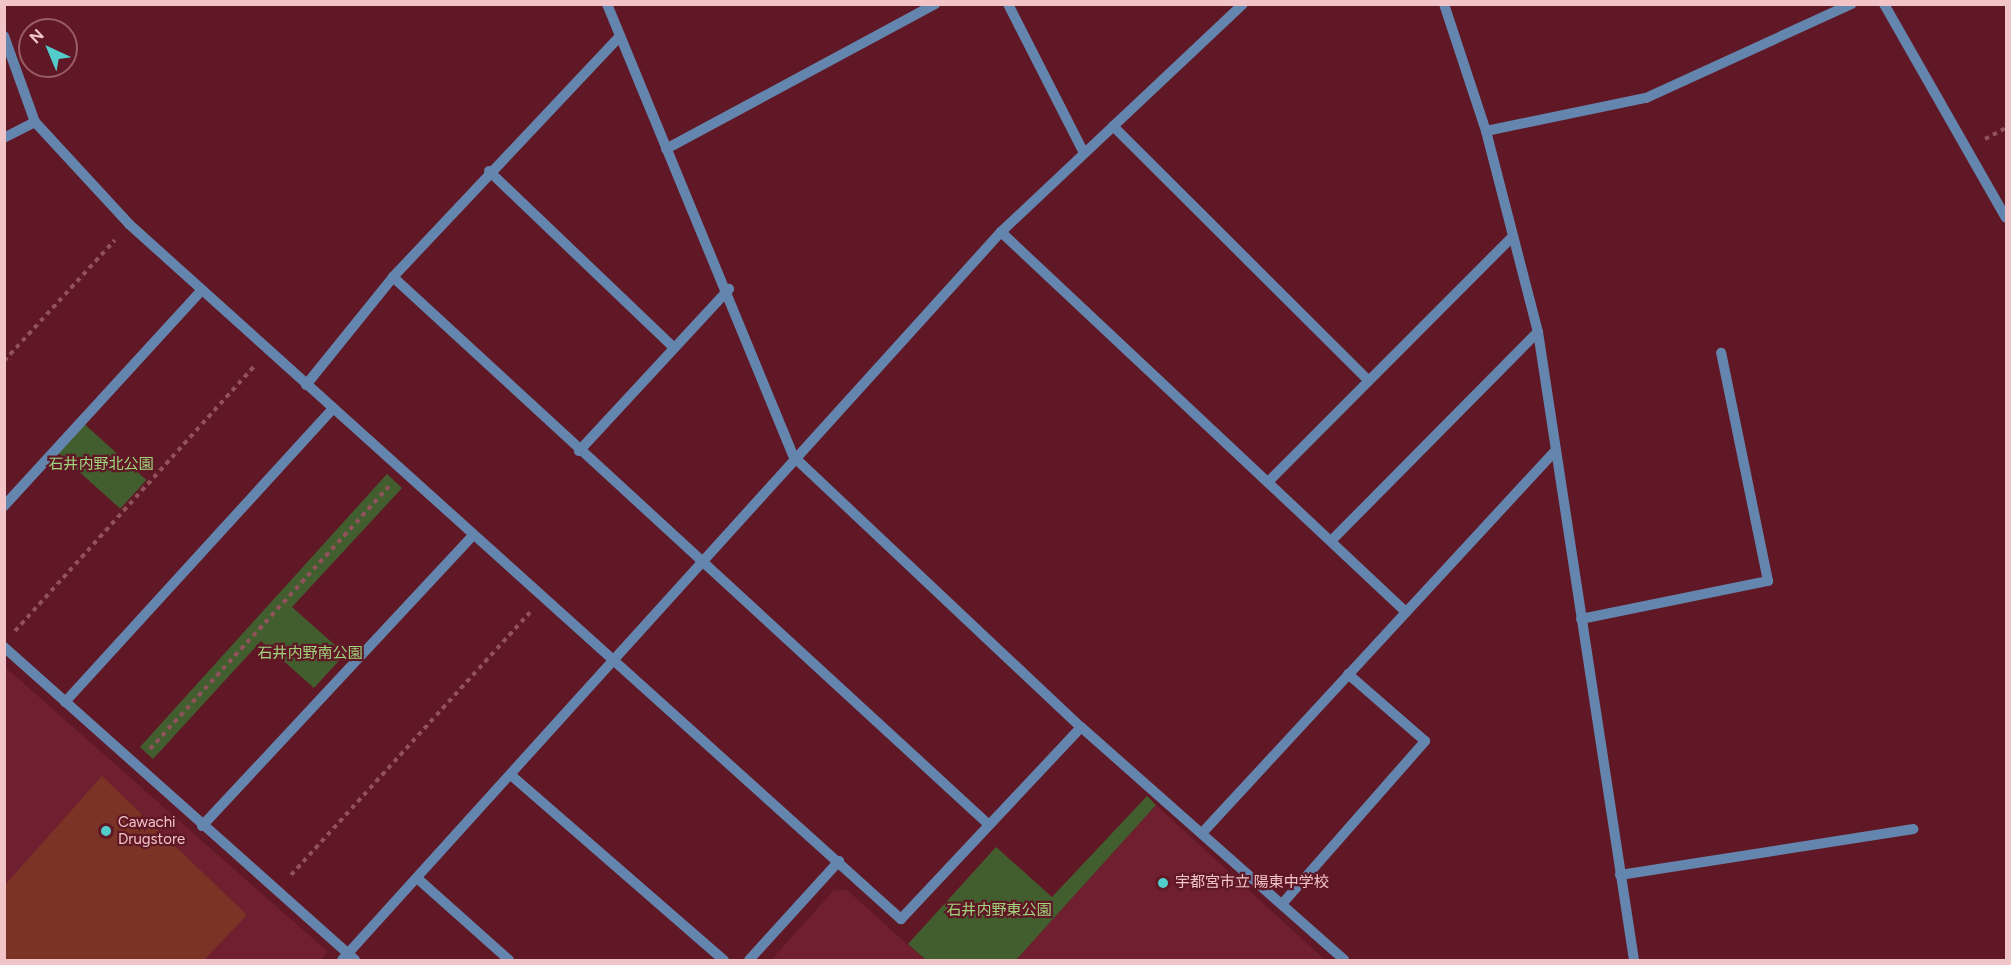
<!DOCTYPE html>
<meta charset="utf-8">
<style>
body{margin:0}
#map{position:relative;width:2011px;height:965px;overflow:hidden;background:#601826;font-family:Figtree,"Noto Sans JP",sans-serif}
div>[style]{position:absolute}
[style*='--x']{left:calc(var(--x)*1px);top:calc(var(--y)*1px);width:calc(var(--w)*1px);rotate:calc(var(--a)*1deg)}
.built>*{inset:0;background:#6f1f2f}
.green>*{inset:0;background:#425e2e;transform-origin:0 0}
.building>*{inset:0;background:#7a3324}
.path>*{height:4px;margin-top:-2px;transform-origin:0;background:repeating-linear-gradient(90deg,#91525c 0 4.5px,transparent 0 9px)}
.minor>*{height:10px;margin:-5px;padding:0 5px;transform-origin:5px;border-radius:5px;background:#6485ad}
.dots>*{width:16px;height:16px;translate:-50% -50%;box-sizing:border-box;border:3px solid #601826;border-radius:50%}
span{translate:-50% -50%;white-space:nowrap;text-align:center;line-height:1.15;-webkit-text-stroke:4.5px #601826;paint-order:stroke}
.park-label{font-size:15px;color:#a0d47b}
.poi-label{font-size:15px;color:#f1c4c7}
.left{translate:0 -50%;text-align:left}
.frame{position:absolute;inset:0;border:6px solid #f1c4c7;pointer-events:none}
.north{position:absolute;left:18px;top:18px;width:60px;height:60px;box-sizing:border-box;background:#601826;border:2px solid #9a5d66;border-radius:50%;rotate:316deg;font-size:16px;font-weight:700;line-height:24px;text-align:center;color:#f1c4c7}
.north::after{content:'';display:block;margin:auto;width:21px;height:27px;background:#53cdcb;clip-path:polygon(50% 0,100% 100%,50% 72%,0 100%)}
</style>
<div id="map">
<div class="built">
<div style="clip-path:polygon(4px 666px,328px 952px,321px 960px,5px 960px)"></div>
<div style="clip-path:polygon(1156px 805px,1325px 960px,1016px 960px)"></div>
<div style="clip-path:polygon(834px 890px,847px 890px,925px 960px,771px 960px)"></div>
</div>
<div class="green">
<div style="left:81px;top:421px;width:88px;height:39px;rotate:42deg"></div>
<div style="clip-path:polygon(387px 474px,402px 488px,292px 607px,345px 654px,314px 688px,261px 641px,153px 759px,140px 747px)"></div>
<div style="clip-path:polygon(1147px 796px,1156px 805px,1016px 960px,926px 960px,908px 944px,996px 847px,1052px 897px)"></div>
</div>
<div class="building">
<div style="clip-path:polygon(102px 776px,247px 915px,204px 960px,4px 960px,4px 886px)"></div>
</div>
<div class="path">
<div style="--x:1985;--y:139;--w:24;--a:-28"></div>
<div style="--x:4;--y:361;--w:164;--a:-47.5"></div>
<div style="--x:15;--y:631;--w:358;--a:-47.9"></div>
<div style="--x:150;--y:749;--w:355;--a:-47.7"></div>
<div style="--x:291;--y:875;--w:355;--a:-47.7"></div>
</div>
<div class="minor">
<div style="--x:607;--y:4;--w:490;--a:67.6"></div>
<div style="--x:794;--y:457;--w:394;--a:43.3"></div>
<div style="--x:1081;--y:727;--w:351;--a:41.5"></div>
<div style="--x:1008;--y:4;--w:167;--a:63"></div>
<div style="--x:1444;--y:4;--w:134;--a:71.7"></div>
<div style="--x:1486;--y:131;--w:208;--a:75.5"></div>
<div style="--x:1538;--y:332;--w:635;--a:81.31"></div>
<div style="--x:1884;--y:4;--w:246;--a:60.3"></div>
<div style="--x:4;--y:36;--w:91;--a:70.2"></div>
<div style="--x:35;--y:122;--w:35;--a:153"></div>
<div style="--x:35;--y:122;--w:139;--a:47.3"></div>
<div style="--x:129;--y:224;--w:1039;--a:42"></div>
<div style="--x:901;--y:919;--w:263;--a:-46.8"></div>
<div style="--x:1113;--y:126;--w:361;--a:44.9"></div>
<div style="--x:1486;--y:131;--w:163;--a:-11.7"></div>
<div style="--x:1646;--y:98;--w:226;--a:-24.6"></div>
<div style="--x:666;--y:149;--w:306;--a:-28.3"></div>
<div style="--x:489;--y:171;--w:256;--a:43.7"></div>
<div style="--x:1001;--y:232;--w:555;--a:43.18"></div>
<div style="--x:393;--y:277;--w:808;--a:42.59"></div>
<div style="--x:306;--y:385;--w:139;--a:-51.1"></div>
<div style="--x:393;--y:277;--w:327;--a:-46.7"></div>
<div style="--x:579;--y:451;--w:221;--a:-47.2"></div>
<div style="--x:1268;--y:482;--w:347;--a:-45.1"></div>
<div style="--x:4;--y:506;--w:293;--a:-47.5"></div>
<div style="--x:1331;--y:541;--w:294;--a:-45.3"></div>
<div style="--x:1581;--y:619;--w:191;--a:-11.5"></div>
<div style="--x:1768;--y:581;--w:233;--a:-101.6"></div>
<div style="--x:4;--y:647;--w:470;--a:41.7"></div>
<div style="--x:65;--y:702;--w:398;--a:-47.6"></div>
<div style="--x:512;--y:776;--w:281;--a:41"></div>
<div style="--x:202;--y:826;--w:398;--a:-47"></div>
<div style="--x:1203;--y:832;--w:520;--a:-47.26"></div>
<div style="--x:1620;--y:875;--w:297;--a:-8.9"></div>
<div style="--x:417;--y:878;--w:123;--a:41.7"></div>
<div style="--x:1282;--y:904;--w:217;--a:-48.7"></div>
<div style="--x:1425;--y:741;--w:102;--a:-139"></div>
<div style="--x:342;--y:960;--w:982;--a:-47.85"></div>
<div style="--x:1001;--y:232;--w:332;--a:-43.3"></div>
<div style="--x:749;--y:960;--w:134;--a:-47.7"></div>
</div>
<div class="dots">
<div style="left:106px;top:831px;background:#53cdcb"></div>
<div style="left:1163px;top:883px;background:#53cdcb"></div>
</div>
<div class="park-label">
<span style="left:101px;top:465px">石井内野北公園</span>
<span style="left:310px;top:654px">石井内野南公園</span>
<span style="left:999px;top:911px">石井内野東公園</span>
</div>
<div class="poi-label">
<span class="left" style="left:118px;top:831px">Cawachi<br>Drugstore</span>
<span class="left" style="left:1175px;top:883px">宇都宮市立 陽東中学校</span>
</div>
<div class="frame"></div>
<div class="north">N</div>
</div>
